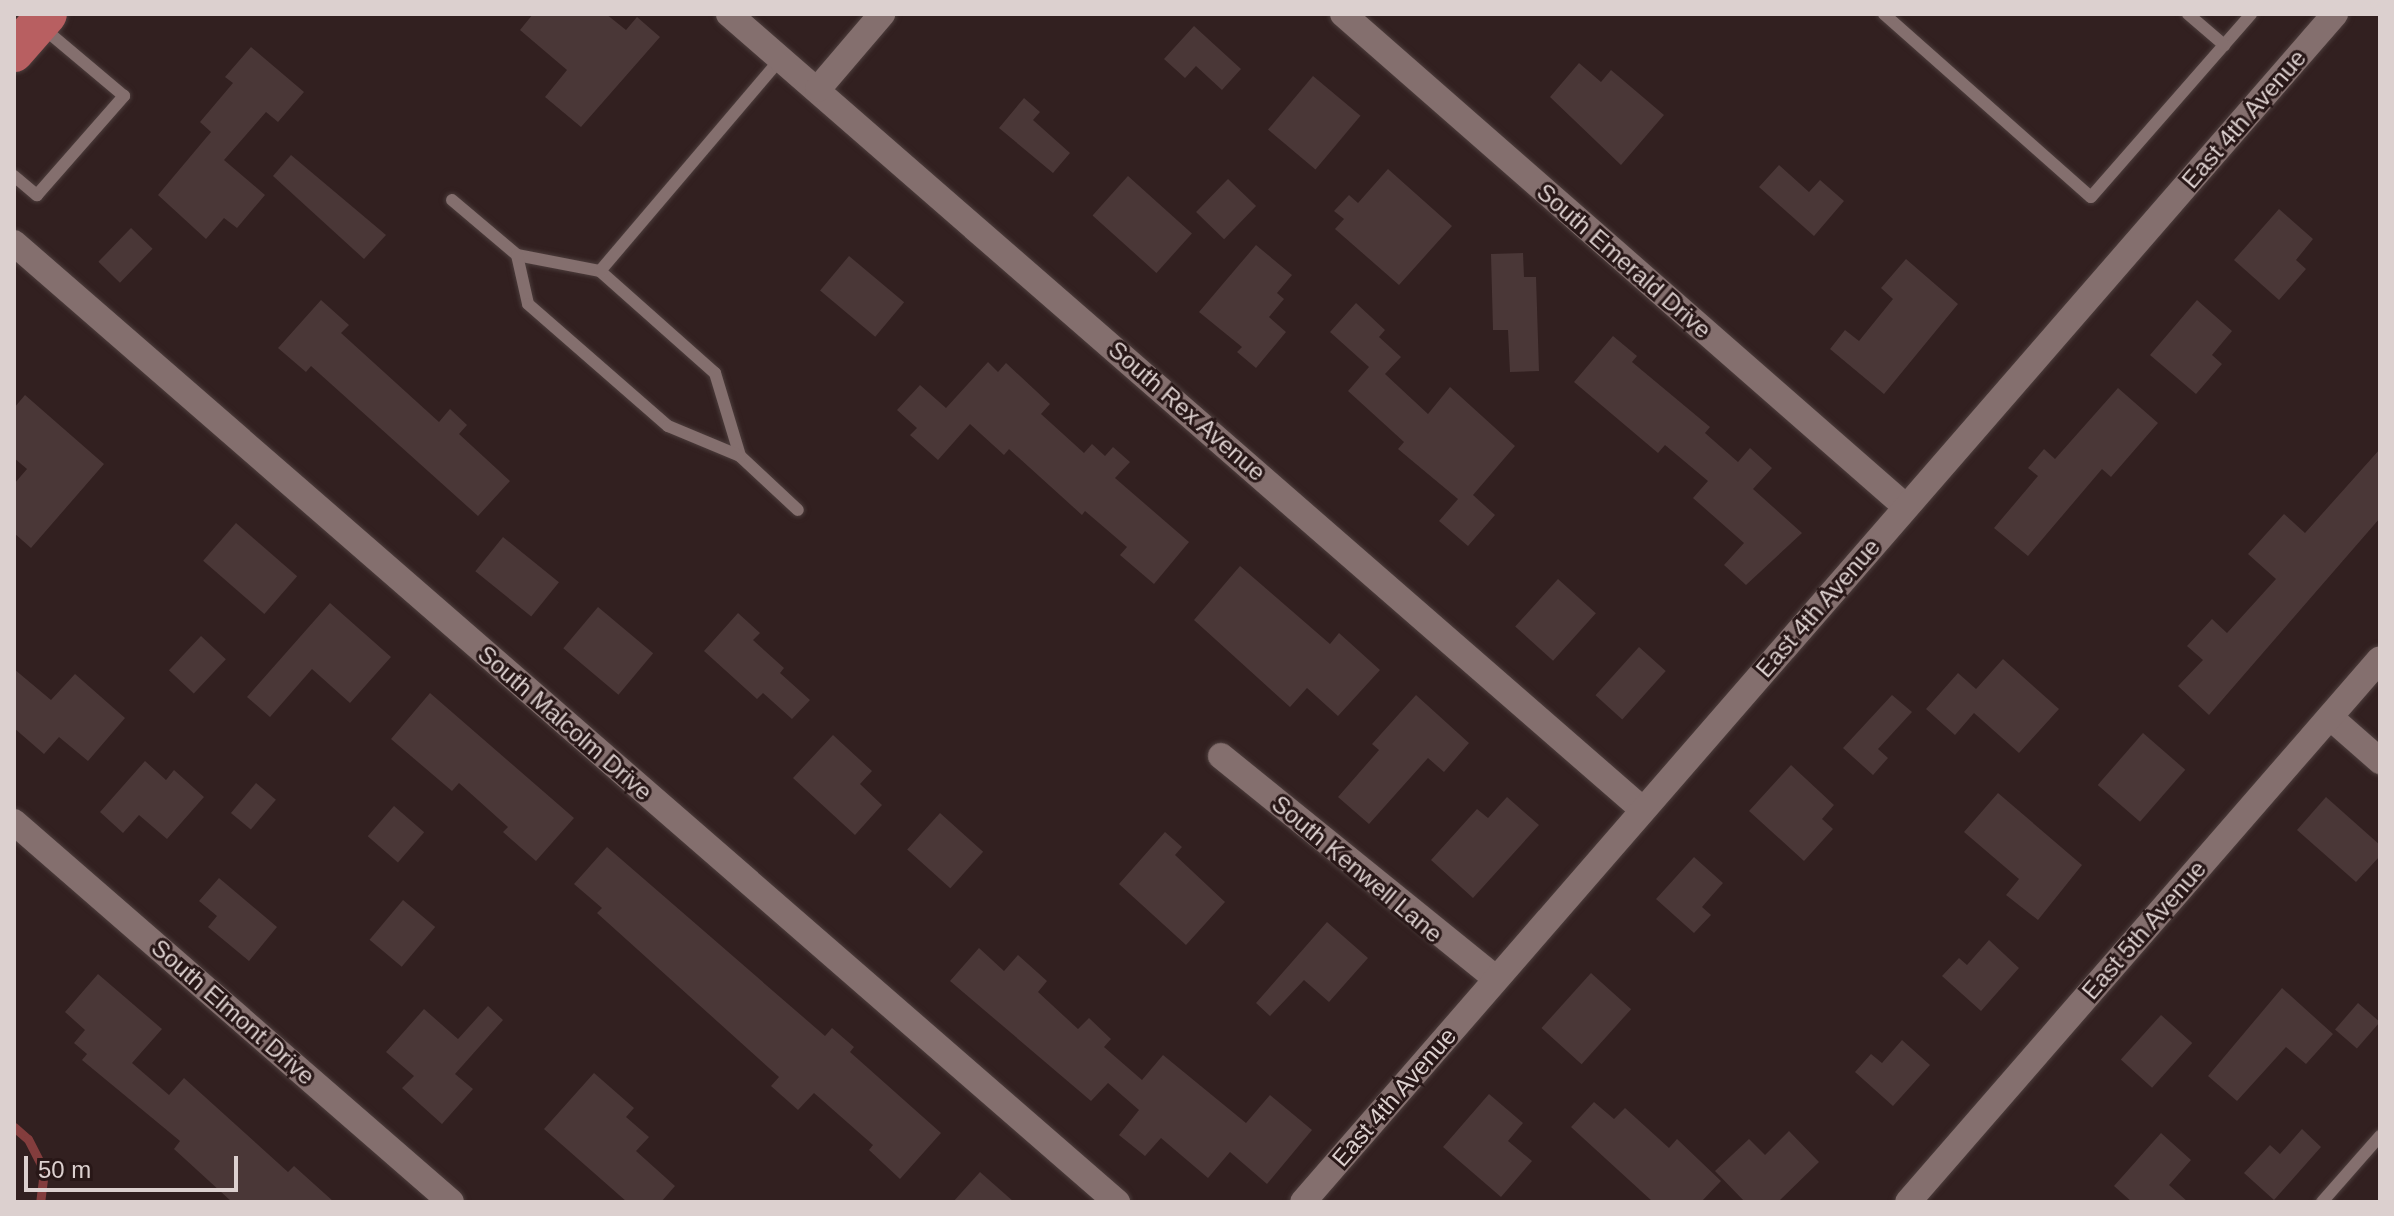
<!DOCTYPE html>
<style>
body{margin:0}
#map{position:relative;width:2394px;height:1216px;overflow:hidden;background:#322020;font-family:Arial,sans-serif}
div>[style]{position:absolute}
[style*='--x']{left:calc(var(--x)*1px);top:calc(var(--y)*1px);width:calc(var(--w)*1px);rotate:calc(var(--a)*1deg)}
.stream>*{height:9px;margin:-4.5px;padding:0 4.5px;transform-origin:4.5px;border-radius:4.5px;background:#833d3d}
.building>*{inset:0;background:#4a3737;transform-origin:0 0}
.roads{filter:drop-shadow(0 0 2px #4c3d3c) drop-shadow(0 0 2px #4c3d3c)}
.service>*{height:12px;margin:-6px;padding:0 6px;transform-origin:6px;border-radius:6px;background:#846f6e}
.minor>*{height:26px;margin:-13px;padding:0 13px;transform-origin:13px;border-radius:13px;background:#846f6e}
.primary>*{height:40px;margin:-20px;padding:0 20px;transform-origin:20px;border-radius:20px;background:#b85f61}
span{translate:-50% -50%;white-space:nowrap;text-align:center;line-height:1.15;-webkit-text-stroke:6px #281717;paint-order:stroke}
.street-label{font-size:24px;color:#dcd0cf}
.frame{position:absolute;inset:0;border:16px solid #dcd0cf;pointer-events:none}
.scale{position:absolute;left:24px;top:1156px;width:214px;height:36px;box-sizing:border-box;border:4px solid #dcd0cf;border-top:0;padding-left:10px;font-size:24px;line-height:28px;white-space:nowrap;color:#dcd0cf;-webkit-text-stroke:6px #281717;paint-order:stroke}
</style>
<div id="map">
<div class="stream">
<div style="--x:14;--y:1127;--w:18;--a:41"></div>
<div style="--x:28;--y:1139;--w:36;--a:63"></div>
<div style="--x:44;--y:1171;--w:31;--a:97"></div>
</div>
<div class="building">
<div style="clip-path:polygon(533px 14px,606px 14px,626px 30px,637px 17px,660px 37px,581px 127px,545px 97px,567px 70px,520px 30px)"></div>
<div style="clip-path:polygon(1194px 26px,1241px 69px,1222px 90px,1196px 66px,1185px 78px,1164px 59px)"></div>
<div style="clip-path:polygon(251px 47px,304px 92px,278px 122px,266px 112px,224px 160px,265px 195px,237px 228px,224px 218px,206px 239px,158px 195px,211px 132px,200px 122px,233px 83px,225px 77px)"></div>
<div style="clip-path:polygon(1579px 63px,1601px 82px,1611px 70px,1664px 115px,1621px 165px,1550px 97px)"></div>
<div style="left:1313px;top:76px;width:62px;height:70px;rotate:40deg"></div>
<div style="clip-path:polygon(1024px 98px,1040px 112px,1033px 120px,1070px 153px,1053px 173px,999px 128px)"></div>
<div style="clip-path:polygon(291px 155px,386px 235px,364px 259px,273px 176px)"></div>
<div style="clip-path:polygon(1779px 165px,1809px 192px,1820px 180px,1844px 201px,1814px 236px,1759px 187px)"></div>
<div style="clip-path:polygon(1388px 169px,1452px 226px,1399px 285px,1335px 229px,1344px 219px,1334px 211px,1349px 195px,1358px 203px)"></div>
<div style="left:1128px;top:176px;width:86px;height:53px;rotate:42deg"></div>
<div style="left:1228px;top:179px;width:39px;height:46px;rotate:44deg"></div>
<div style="clip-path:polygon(2279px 209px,2313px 239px,2296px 260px,2306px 269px,2279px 300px,2234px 260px)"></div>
<div style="left:131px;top:228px;width:30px;height:47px;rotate:44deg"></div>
<div style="clip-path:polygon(1256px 245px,1292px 275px,1277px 293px,1284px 299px,1269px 317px,1286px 332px,1256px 368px,1237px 352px,1242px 347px,1199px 312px)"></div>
<div style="clip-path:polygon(1523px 253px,1524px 277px,1536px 277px,1539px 371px,1510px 372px,1508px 330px,1493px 330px,1491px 254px)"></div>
<div style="left:849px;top:256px;width:72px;height:45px;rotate:40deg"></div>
<div style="clip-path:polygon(1906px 259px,1958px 304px,1884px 394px,1830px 349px,1845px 330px,1859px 341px,1893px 299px,1881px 288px)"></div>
<div style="clip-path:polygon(321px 300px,349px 325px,341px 333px,439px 422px,450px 409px,467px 425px,459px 434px,510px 481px,478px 516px,311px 366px,306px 372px,278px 348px)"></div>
<div style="clip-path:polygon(2197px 300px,2232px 331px,2212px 355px,2222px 364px,2196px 394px,2150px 355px)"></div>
<div style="clip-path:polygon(1356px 303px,1385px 330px,1379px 337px,1401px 357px,1385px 374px,1428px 414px,1450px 387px,1515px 446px,1473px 495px,1495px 515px,1468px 546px,1439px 521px,1458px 499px,1398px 449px,1404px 442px,1348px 391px,1369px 367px,1330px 332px)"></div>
<div style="clip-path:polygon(1613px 336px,1637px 356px,1632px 362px,1710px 427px,1705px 433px,1738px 462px,1750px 448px,1772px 468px,1753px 489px,1802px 533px,1746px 585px,1724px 565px,1744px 543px,1693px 498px,1708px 481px,1665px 445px,1658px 453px,1574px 382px)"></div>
<div style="clip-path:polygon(988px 362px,998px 372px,1006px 363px,1050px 404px,1041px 414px,1084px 453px,1092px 444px,1105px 456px,1113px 447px,1130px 462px,1115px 478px,1189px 542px,1154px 584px,1120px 555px,1127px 547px,1085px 511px,1082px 515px,1009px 449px,1004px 455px,970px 424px,938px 460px,910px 435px,917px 428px,897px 410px,920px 385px,946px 408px)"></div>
<div style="clip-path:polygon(2118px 388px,2158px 423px,2111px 477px,2102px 469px,2028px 556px,1994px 528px,2038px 476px,2028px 468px,2044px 449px,2055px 459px)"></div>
<div style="clip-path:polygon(25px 395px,104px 464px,31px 548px,14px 533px,14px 484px,27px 469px,14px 458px,14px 408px)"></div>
<div style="clip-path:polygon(2380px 449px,2380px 518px,2209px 715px,2178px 686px,2203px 660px,2187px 646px,2212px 619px,2227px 633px,2276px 579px,2248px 554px,2284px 514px,2305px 533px)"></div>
<div style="left:236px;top:523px;width:81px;height:50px;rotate:41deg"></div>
<div style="left:503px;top:537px;width:72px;height:44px;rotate:39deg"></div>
<div style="clip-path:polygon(1240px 566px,1330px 644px,1339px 633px,1380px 670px,1338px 716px,1307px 688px,1290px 707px,1194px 620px)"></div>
<div style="left:1558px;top:579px;width:51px;height:64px;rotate:42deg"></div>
<div style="clip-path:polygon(330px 603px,391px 657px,350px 703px,312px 669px,270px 717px,247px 697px)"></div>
<div style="left:598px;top:607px;width:72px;height:54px;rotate:40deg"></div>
<div style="clip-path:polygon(738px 613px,760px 633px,753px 640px,784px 668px,780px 673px,810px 700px,792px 719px,763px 693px,757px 699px,704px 651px)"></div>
<div style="left:201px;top:636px;width:34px;height:47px;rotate:43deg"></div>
<div style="left:1639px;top:647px;width:36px;height:65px;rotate:42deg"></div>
<div style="clip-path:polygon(2003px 659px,2059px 709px,2019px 753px,1974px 713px,1955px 735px,1926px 709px,1958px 673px,1976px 689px)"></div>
<div style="clip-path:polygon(14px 669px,51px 700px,75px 674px,125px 718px,88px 761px,59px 737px,44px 754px,14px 728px)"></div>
<div style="clip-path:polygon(430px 693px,574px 818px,536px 861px,503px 832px,508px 827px,459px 783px,452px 791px,391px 739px)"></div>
<div style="clip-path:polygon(1416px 695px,1469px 743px,1444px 772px,1428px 758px,1369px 824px,1338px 797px,1379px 750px,1372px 744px)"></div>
<div style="clip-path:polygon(1892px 695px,1912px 712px,1878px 749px,1888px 758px,1873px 775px,1843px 748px)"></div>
<div style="left:2143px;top:733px;width:56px;height:69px;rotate:41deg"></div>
<div style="clip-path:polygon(833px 735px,872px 771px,860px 784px,882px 805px,855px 835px,793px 778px)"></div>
<div style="clip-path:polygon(145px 761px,166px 780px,174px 770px,204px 797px,167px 839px,139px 815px,123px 833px,100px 812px)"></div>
<div style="clip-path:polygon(1791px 765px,1834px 805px,1822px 819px,1833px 829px,1804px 861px,1749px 811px)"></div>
<div style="left:256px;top:783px;width:26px;height:39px;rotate:40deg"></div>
<div style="clip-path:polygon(1998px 793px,2082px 865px,2038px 920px,2006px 895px,2019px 879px,1964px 832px)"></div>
<div style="clip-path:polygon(1507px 797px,1539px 825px,1473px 898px,1431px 860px,1477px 809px,1488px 818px)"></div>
<div style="clip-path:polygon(2326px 797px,2380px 845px,2380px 856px,2356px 882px,2297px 830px)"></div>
<div style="left:394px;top:806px;width:40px;height:40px;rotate:41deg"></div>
<div style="left:940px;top:813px;width:58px;height:49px;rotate:42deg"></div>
<div style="clip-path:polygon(1165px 832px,1182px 847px,1175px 855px,1225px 902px,1186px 945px,1119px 884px)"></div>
<div style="clip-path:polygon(607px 847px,825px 1036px,832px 1028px,854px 1047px,850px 1052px,941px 1133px,900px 1179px,869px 1150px,873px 1145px,814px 1093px,798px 1110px,771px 1086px,779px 1077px,597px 913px,602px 908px,574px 884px)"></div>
<div style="clip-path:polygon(1694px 857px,1723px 883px,1702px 907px,1711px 915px,1694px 933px,1656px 899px)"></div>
<div style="clip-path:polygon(219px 878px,277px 927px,249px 961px,208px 927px,217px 916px,199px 901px)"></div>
<div style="left:403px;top:900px;width:42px;height:52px;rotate:40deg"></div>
<div style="clip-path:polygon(1327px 922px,1368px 958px,1329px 1002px,1304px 980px,1270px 1016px,1256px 1003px)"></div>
<div style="clip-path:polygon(1989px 940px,2019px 968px,1981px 1011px,1942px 976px,1959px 958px,1967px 965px)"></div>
<div style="clip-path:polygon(979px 948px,1004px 971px,1018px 955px,1047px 981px,1038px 992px,1078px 1029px,1089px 1018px,1111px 1039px,1104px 1047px,1142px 1080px,1163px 1055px,1246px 1123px,1270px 1095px,1312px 1130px,1267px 1184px,1230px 1152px,1208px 1178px,1161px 1138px,1145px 1156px,1119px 1135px,1139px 1110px,1108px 1083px,1091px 1101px,950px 981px)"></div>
<div style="left:1591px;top:973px;width:54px;height:74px;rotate:42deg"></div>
<div style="clip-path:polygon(98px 974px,162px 1029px,132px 1063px,169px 1095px,184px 1078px,288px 1172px,294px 1166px,334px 1202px,232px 1202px,174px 1149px,180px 1141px,82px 1060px,87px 1054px,74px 1043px,85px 1030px,65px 1012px)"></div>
<div style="clip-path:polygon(2282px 988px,2333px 1034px,2306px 1064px,2286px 1047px,2237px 1101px,2208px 1076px)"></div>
<div style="left:2358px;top:1003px;width:29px;height:35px;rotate:41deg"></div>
<div style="clip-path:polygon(488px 1006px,503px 1020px,455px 1074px,473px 1089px,442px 1124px,402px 1088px,414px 1076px,386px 1052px,424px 1009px,458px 1039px)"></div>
<div style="left:2161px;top:1015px;width:42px;height:60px;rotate:42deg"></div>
<div style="clip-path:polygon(1902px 1040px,1930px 1065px,1893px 1106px,1855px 1072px,1871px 1054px,1882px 1063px)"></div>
<div style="clip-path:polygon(594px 1073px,634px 1108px,626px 1117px,649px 1137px,636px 1151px,675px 1186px,661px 1202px,627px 1202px,544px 1129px)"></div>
<div style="clip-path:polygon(1489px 1094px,1523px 1123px,1508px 1141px,1532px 1161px,1501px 1197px,1443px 1147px)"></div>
<div style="clip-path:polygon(1594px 1102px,1614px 1119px,1625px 1108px,1669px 1148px,1677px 1139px,1721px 1181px,1701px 1202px,1653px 1202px,1571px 1127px)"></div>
<div style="clip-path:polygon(2302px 1129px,2321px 1147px,2274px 1200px,2244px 1173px,2270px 1145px,2280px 1154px)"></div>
<div style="clip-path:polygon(1789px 1131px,1819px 1162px,1778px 1202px,1745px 1202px,1715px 1171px,1749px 1139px,1765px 1155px)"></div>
<div style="clip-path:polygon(2161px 1133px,2191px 1160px,2169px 1185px,2188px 1202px,2132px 1202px,2114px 1186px)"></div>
<div style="clip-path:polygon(980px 1172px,1014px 1202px,953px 1202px)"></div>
</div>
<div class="roads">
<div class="service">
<div style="--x:1884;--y:14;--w:276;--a:41.5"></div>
<div style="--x:2091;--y:197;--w:243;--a:-48.8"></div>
<div style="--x:2188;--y:14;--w:48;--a:40.7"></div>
<div style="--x:14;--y:176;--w:30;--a:40"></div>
<div style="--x:37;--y:195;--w:132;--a:-48.7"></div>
<div style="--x:124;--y:96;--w:109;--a:-139.9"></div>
<div style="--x:452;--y:200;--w:85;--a:40.2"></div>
<div style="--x:517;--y:255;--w:85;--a:10.9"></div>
<div style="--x:600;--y:271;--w:154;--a:41.6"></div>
<div style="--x:715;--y:373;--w:87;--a:73.2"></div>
<div style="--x:740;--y:456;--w:79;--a:43"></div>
<div style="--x:517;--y:255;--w:50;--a:77.3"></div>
<div style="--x:528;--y:304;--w:186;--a:41.1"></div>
<div style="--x:668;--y:426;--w:78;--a:22.6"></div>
<div style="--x:600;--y:271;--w:280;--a:-49.6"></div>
<div style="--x:2322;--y:1202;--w:88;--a:-48.7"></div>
</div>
<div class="minor">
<div style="--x:729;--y:14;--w:1211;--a:41.05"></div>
<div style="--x:1343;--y:14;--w:748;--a:41.21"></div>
<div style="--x:818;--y:89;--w:99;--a:-49.5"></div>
<div style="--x:14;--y:243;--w:1462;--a:41.01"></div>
<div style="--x:2330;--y:717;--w:67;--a:41.3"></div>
<div style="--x:1221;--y:756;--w:354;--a:39"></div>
<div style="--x:14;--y:822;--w:579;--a:41.01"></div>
<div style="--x:1303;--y:1202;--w:1574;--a:-49.02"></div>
<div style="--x:1908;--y:1202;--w:719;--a:-49"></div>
</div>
<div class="primary">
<div style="--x:14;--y:52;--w:50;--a:-49"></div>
</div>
</div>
<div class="street-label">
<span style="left:2244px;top:119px;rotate:-49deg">East 4th Avenue</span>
<span style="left:1624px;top:261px;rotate:41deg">South Emerald Drive</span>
<span style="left:1187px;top:411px;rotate:41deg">South Rex Avenue</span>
<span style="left:1818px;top:608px;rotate:-49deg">East 4th Avenue</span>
<span style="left:565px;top:723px;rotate:41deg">South Malcolm Drive</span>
<span style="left:1357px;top:869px;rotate:40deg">South Kenwell Lane</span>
<span style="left:2144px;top:930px;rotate:-49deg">East 5th Avenue</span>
<span style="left:233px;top:1012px;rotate:41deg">South Elmont Drive</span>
<span style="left:1394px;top:1097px;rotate:-49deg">East 4th Avenue</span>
</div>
<div class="frame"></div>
<div class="scale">50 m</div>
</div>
